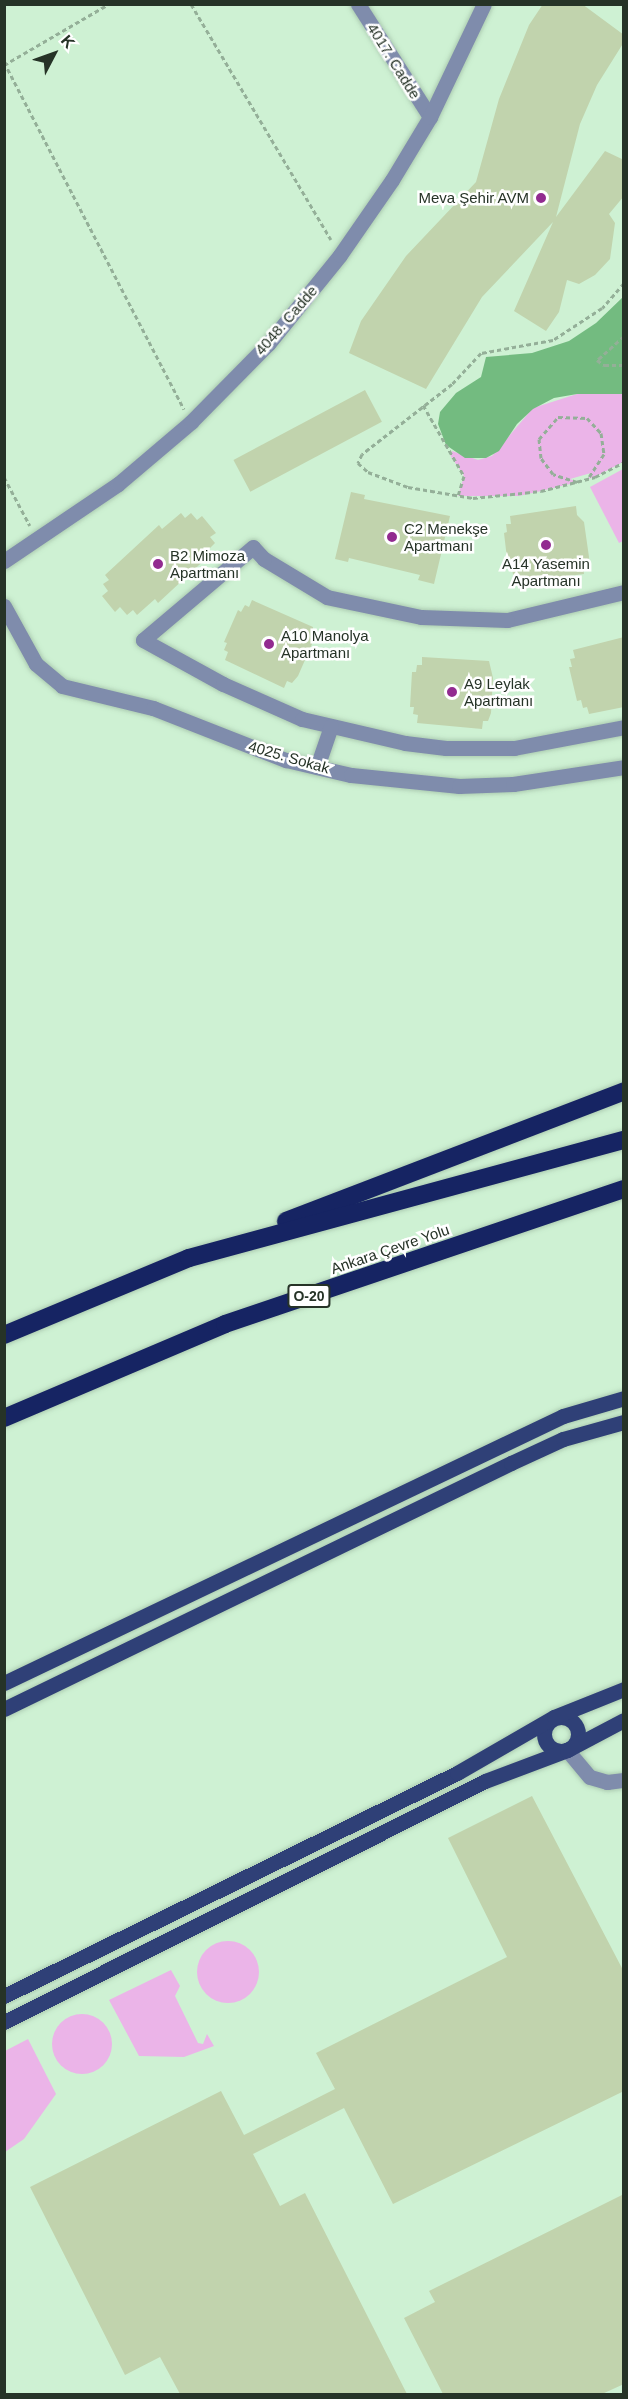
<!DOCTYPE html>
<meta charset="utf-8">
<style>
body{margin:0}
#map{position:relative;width:628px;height:2399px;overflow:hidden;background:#cef1d3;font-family:Arial,sans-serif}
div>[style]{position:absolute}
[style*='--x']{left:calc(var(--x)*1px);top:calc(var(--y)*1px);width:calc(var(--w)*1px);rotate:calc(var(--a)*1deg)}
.green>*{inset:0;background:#ebb4e8}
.round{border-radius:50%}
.water>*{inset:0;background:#73bb80}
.building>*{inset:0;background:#c1d3ad;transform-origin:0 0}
.path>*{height:3px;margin-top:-1.5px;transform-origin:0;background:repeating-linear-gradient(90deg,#94af98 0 4.5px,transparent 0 7.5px)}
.roads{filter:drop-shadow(0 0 2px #accbb1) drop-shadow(0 0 2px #accbb1)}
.minor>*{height:15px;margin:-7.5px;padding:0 7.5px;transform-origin:7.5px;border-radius:7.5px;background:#7f8cac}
.major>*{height:15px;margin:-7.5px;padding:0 7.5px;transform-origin:7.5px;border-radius:7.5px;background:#2f4077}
.major>.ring{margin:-7.5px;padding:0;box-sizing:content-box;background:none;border:15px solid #2f4077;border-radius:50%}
.highway>*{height:18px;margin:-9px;padding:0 9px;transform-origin:9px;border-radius:9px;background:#162463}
.dots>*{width:16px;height:16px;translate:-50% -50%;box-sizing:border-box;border:3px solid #fff;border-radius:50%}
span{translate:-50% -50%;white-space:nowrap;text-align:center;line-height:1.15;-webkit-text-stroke:5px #fff;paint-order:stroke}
.shield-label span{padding:2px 4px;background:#fff;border:2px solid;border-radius:4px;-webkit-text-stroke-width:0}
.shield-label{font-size:14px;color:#263327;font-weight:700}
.street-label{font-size:15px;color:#263327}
.poi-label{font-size:15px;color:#263327}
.right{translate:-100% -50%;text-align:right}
.left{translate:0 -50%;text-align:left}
.frame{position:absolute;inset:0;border:6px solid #263327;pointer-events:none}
.north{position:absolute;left:24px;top:24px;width:60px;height:60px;-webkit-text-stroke:4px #fff;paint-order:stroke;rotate:49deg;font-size:16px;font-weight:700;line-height:24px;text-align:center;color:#263327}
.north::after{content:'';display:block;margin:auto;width:21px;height:27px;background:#263327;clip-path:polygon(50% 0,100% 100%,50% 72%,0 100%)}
</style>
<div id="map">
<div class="green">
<div style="clip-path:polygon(577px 394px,623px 394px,623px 462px,595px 477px,588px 479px,591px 473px,570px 479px,578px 482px,541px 491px,519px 496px,458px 496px,464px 476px,450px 455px,452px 451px,478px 460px,492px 456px,533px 408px)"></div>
<div style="clip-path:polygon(623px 469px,623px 541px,619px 543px,590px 487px)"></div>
<div class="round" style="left:197px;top:1941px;width:62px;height:62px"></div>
<div style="clip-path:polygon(171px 1970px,180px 1986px,175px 1996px,198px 2043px,203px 2044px,207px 2034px,214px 2046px,184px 2057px,139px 2056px,109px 2000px)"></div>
<div class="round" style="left:52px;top:2014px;width:60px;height:60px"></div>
<div style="clip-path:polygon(28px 2039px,56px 2094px,24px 2139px,5px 2152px,5px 2051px)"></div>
</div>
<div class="water">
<div style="clip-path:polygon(623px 297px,623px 394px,577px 394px,554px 398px,533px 409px,517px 424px,499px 451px,486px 458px,465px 458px,446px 445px,438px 424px,440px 412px,456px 393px,481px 377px,486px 357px,532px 353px,569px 341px,596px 323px)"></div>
</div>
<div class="building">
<div style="clip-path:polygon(543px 4px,582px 4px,624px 35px,624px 42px,597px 85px,580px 124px,556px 217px,605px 151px,624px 160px,624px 196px,609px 214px,615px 223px,610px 259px,595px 275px,579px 284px,567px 280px,559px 312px,546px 331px,514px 311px,553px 222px,482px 297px,426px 389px,349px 353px,361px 321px,406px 256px,476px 182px,499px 99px,529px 25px)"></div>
<div style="left:365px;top:390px;width:36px;height:149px;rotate:62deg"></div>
<div style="clip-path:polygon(351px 492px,365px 495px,364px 499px,450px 516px,434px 584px,418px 580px,420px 575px,349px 558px,348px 562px,335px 559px)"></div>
<div style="clip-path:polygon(576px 506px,577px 515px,584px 522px,589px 557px,588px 566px,583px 566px,584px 574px,519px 582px,518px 574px,513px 575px,512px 567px,508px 567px,504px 533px,507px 532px,506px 524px,511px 524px,510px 516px)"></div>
<div style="clip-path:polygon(181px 513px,185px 518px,191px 513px,197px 520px,202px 516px,216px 533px,210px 537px,215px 543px,209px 549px,212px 553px,158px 603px,155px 599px,137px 615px,133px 610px,127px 615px,120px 607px,115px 612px,102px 596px,108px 591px,103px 584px,109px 580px,105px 575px,159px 525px,162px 529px)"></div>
<div style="clip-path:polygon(252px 600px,313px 627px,312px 644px,298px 676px,292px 683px,287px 681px,284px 688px,225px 660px,228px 652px,224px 650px,227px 643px,224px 642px,238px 610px,241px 612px,245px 605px,249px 607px)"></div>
<div style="clip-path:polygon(624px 637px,624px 707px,589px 714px,587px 707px,583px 708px,581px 700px,577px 701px,569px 667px,572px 667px,570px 659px,575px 658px,573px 650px)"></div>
<div style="clip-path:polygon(422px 657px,489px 661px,493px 678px,491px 713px,488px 721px,483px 721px,482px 729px,417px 723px,418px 715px,413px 714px,414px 707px,410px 707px,412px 672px,416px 672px,417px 665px,422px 665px)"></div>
<div style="clip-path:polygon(532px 1796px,624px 1972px,624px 2091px,393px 2204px,344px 2108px,253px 2154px,280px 2206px,305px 2193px,407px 2394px,180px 2394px,160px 2357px,125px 2375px,30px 2187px,221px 2091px,244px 2135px,335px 2089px,316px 2053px,507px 1957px,448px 1838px)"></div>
<div style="clip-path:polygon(624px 2194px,624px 2384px,602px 2394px,443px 2394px,404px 2318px,435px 2302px,429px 2291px)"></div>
</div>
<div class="path">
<div style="--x:191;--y:4;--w:274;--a:59.3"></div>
<div style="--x:4;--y:62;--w:391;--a:62.6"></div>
<div style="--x:4;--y:65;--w:121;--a:-30.2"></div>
<div style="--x:624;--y:283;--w:33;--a:131"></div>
<div style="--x:602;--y:308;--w:59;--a:146.9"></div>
<div style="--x:553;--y:340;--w:73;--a:169.8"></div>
<div style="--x:481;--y:353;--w:42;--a:133.1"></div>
<div style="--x:452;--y:384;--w:114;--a:142.1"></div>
<div style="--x:362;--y:454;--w:10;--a:114"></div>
<div style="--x:358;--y:463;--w:13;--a:42"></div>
<div style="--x:368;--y:472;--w:43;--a:20.6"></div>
<div style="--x:408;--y:487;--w:66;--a:9.6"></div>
<div style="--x:473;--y:498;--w:68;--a:-5.9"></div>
<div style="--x:541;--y:491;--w:56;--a:-14.5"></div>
<div style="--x:595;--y:477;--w:33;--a:-27"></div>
<div style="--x:624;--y:336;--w:36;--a:138"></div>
<div style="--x:597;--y:360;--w:9;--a:36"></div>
<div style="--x:604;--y:365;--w:20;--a:0"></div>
<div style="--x:423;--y:405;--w:82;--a:60"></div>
<div style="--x:464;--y:476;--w:21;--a:107"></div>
<div style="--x:4;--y:477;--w:55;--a:62"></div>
<div style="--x:577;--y:482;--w:25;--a:-162"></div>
<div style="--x:553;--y:474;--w:20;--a:-127"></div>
<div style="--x:541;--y:458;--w:19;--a:-96"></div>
<div style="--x:539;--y:439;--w:29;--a:-49"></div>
<div style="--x:558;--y:417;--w:29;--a:2"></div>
<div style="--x:587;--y:418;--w:21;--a:47"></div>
<div style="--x:601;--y:433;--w:21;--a:82"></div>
<div style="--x:604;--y:454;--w:27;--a:123"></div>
</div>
<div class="roads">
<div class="minor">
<div style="--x:358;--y:4;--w:134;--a:57.5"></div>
<div style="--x:4;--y:561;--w:138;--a:-34"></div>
<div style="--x:118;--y:484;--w:96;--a:-40.3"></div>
<div style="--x:191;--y:422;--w:110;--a:-45.4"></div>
<div style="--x:268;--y:344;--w:114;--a:-51"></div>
<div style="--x:340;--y:255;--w:91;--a:-55.3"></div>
<div style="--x:392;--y:180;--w:74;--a:-58.9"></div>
<div style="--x:430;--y:117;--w:125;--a:-64.5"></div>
<div style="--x:624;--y:592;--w:120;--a:166.5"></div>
<div style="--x:507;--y:620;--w:86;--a:-178"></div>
<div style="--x:421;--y:617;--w:96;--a:-168"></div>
<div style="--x:327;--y:597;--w:74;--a:-148.9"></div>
<div style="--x:264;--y:559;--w:16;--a:-133"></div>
<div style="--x:253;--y:547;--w:144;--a:139.8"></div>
<div style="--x:143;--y:640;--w:91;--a:28.8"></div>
<div style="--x:223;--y:684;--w:86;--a:23.9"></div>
<div style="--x:302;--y:719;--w:106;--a:13.1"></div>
<div style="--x:405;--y:743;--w:41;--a:7"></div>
<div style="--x:446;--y:748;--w:68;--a:0"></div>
<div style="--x:514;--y:748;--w:112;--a:-10.8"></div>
<div style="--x:4;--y:606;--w:66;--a:61.1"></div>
<div style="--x:36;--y:664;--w:34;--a:40"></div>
<div style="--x:62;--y:686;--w:94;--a:13.6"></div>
<div style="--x:153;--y:708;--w:143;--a:21.4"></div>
<div style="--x:286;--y:760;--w:67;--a:13"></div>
<div style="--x:351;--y:775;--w:109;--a:5.8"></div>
<div style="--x:459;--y:786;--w:54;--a:-2.1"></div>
<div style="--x:513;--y:784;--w:112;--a:-8.7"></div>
<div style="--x:317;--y:767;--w:43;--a:-71.1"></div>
<div style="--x:567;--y:1750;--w:35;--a:50"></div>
<div style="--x:590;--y:1777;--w:18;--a:16"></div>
<div style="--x:607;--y:1782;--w:17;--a:-7"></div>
</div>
<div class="major">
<div style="--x:4;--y:1683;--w:619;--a:-25.53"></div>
<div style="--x:563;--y:1416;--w:64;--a:-16.4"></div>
<div style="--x:4;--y:1709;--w:564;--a:-25.88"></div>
<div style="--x:511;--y:1463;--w:57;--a:-24.8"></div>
<div style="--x:563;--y:1439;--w:63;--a:-15.6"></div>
<div class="ring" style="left:544px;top:1717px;width:19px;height:19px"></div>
<div style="--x:4;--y:1996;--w:505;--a:-26.21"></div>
<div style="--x:457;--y:1773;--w:112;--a:-30"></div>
<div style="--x:554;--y:1717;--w:75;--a:-21.8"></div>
<div style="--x:4;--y:2022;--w:538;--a:-26.61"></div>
<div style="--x:485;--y:1781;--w:88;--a:-20.7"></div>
<div style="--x:567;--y:1750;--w:64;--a:-27.8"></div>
</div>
<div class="highway">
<div style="--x:286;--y:1221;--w:362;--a:-21"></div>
<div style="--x:4;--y:1335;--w:200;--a:-22.6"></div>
<div style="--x:189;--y:1258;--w:451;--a:-15.2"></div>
<div style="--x:4;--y:1418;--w:240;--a:-23"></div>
<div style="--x:225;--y:1324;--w:421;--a:-18.7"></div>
</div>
</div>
<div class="dots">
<div style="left:541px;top:198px;background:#922b90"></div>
<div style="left:392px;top:537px;background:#922b90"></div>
<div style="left:546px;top:545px;background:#922b90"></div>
<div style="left:158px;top:564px;background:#922b90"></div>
<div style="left:269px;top:644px;background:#922b90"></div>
<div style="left:452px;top:692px;background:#922b90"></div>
</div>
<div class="shield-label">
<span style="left:309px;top:1296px">O-20</span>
</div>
<div class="street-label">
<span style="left:394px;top:61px;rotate:58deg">4017. Cadde</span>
<span style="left:286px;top:320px;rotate:-49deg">4048. Cadde</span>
<span style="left:289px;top:757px;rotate:16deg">4025. Sokak</span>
<span style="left:390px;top:1249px;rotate:-19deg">Ankara Çevre Yolu</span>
</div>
<div class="poi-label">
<span class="right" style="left:529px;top:198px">Meva Şehir AVM</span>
<span class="left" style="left:404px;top:537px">C2 Menekşe<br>Apartmanı</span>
<span class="left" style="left:170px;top:564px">B2 Mimoza<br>Apartmanı</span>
<span style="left:546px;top:572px">A14 Yasemin<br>Apartmanı</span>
<span class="left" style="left:281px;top:644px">A10 Manolya<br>Apartmanı</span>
<span class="left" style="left:464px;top:692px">A9 Leylak<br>Apartmanı</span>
</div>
<div class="frame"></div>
<div class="north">K</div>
</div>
